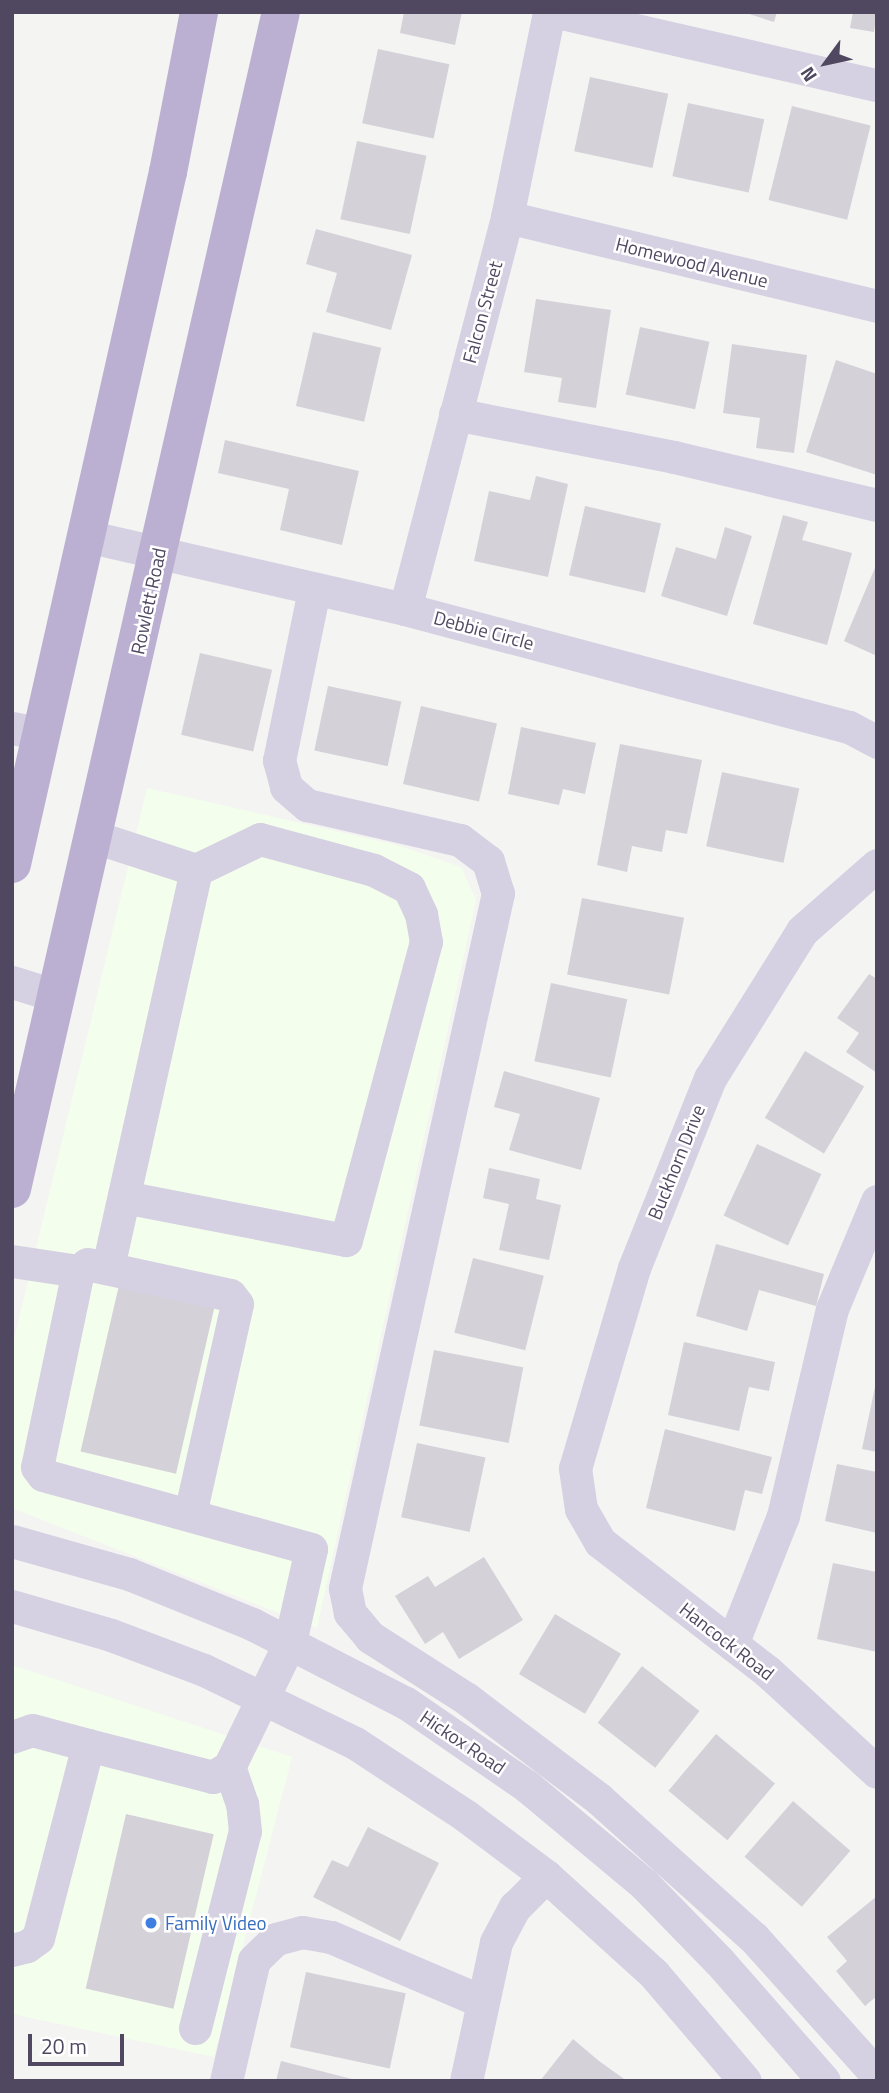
<!DOCTYPE html>
<style>
body{margin:0}
#map{position:relative;width:889px;height:2093px;overflow:hidden;background:#f4f4f2;font-family:"Titillium Web",sans-serif}
div>[style]{position:absolute}
[style*='--x']{left:calc(var(--x)*1px);top:calc(var(--y)*1px);width:calc(var(--w)*1px);rotate:calc(var(--a)*1deg)}
.commercial>*{inset:0;background:#f4feed}
.building>*{inset:0;background:#d5d1d9;transform-origin:0 0}
.minor>*{height:33px;margin:-16.5px;padding:0 16.5px;transform-origin:16.5px;border-radius:16.5px;background:#d5d0e2}
.major>*{height:38px;margin:-19px;padding:0 19px;transform-origin:19px;border-radius:19px;background:#bcb0d2}
.dots>*{width:19px;height:19px;translate:-50% -50%;box-sizing:border-box;border:4px solid #fff;border-radius:50%}
span{translate:-50% -50%;white-space:nowrap;text-align:center;line-height:1.15;-webkit-text-stroke:5px #fff;paint-order:stroke}
.street-label{font-size:19px;color:#504861}
.shop-label{font-size:19px;color:#366cbe}
.left{translate:0 -50%;text-align:left}
.frame{position:absolute;inset:0;border:14px solid #504861;pointer-events:none}
.north{position:absolute;left:791px;top:28px;width:70px;height:70px;-webkit-text-stroke:5px #fff;paint-order:stroke;rotate:237deg;font-size:19px;font-weight:700;line-height:28px;text-align:center;color:#504861}
.north::after{content:'';display:block;margin:auto;width:24px;height:32px;background:#504861;clip-path:polygon(50% 0,100% 100%,50% 72%,0 100%)}
.scale{position:absolute;left:28px;top:2034px;width:96px;height:32px;box-sizing:border-box;border:4px solid #504861;border-top:0;padding-left:9px;font-size:21px;line-height:24px;white-space:nowrap;color:#504861;-webkit-text-stroke:5px #fff;paint-order:stroke}
</style>
<div id="map">
<div class="commercial">
<div style="clip-path:polygon(147px 788px,397px 845px,461px 867px,476px 900px,317px 1628px,12px 1508px,12px 1348px)"></div>
<div style="clip-path:polygon(12px 1665px,292px 1757px,214px 2057px,12px 2014px)"></div>
</div>
<div class="building">
<div style="clip-path:polygon(404px 12px,462px 12px,455px 45px,400px 33px)"></div>
<div style="clip-path:polygon(743px 12px,777px 12px,774px 22px)"></div>
<div style="clip-path:polygon(853px 12px,877px 12px,874px 32px,850px 28px)"></div>
<div style="left:378px;top:49px;width:73px;height:76px;rotate:12deg"></div>
<div style="left:590px;top:77px;width:80px;height:76px;rotate:12deg"></div>
<div style="left:688px;top:103px;width:78px;height:75px;rotate:12deg"></div>
<div style="left:792px;top:106px;width:81px;height:97px;rotate:14deg"></div>
<div style="left:357px;top:141px;width:71px;height:80px;rotate:12deg"></div>
<div style="clip-path:polygon(316px 229px,412px 255px,391px 330px,326px 312px,337px 273px,306px 264px)"></div>
<div style="clip-path:polygon(536px 299px,611px 310px,596px 408px,558px 402px,562px 378px,524px 372px)"></div>
<div style="left:640px;top:327px;width:71px;height:69px;rotate:12deg"></div>
<div style="left:313px;top:332px;width:70px;height:76px;rotate:13deg"></div>
<div style="clip-path:polygon(732px 344px,807px 355px,794px 453px,756px 448px,760px 418px,723px 413px)"></div>
<div style="clip-path:polygon(836px 360px,877px 374px,877px 475px,806px 452px)"></div>
<div style="clip-path:polygon(225px 440px,359px 471px,342px 545px,280px 530px,289px 489px,218px 473px)"></div>
<div style="clip-path:polygon(536px 476px,568px 484px,548px 577px,474px 561px,489px 491px,530px 500px)"></div>
<div style="left:585px;top:506px;width:78px;height:71px;rotate:13deg"></div>
<div style="clip-path:polygon(783px 515px,808px 522px,802px 540px,852px 553px,827px 645px,753px 624px)"></div>
<div style="clip-path:polygon(725px 527px,752px 536px,727px 616px,661px 596px,676px 547px,716px 559px)"></div>
<div style="clip-path:polygon(877px 563px,877px 656px,844px 641px)"></div>
<div style="left:200px;top:653px;width:74px;height:84px;rotate:13deg"></div>
<div style="left:328px;top:686px;width:75px;height:66px;rotate:12deg"></div>
<div style="left:421px;top:706px;width:78px;height:80px;rotate:13deg"></div>
<div style="clip-path:polygon(521px 727px,596px 743px,585px 794px,563px 789px,559px 805px,508px 794px)"></div>
<div style="clip-path:polygon(620px 744px,702px 760px,687px 834px,666px 830px,662px 852px,632px 846px,627px 872px,597px 865px)"></div>
<div style="left:722px;top:772px;width:79px;height:76px;rotate:12deg"></div>
<div style="left:582px;top:898px;width:104px;height:78px;rotate:11deg"></div>
<div style="clip-path:polygon(869px 974px,877px 979px,877px 1073px,846px 1052px,859px 1033px,837px 1018px)"></div>
<div style="left:551px;top:983px;width:78px;height:80px;rotate:12deg"></div>
<div style="left:805px;top:1051px;width:69px;height:78px;rotate:31deg"></div>
<div style="clip-path:polygon(504px 1071px,600px 1098px,581px 1170px,509px 1150px,520px 1114px,494px 1107px)"></div>
<div style="left:757px;top:1144px;width:71px;height:79px;rotate:25deg"></div>
<div style="clip-path:polygon(489px 1168px,540px 1179px,536px 1199px,561px 1205px,549px 1260px,499px 1250px,509px 1204px,483px 1198px)"></div>
<div style="clip-path:polygon(716px 1244px,824px 1274px,816px 1306px,759px 1290px,747px 1331px,696px 1316px)"></div>
<div style="left:473px;top:1258px;width:73px;height:77px;rotate:14deg"></div>
<div style="left:119px;top:1285px;width:98px;height:171px;rotate:13deg"></div>
<div style="clip-path:polygon(684px 1342px,775px 1362px,769px 1391px,749px 1387px,739px 1431px,668px 1415px)"></div>
<div style="left:434px;top:1350px;width:91px;height:77px;rotate:11deg"></div>
<div style="clip-path:polygon(876px 1382px,877px 1382px,877px 1452px,862px 1449px)"></div>
<div style="clip-path:polygon(665px 1429px,772px 1457px,762px 1494px,745px 1490px,735px 1531px,646px 1508px)"></div>
<div style="left:417px;top:1443px;width:70px;height:76px;rotate:12deg"></div>
<div style="clip-path:polygon(837px 1464px,877px 1472px,877px 1533px,825px 1521px)"></div>
<div style="clip-path:polygon(484px 1557px,523px 1620px,459px 1659px,443px 1632px,425px 1644px,395px 1596px,428px 1576px,435px 1587px)"></div>
<div style="clip-path:polygon(833px 1563px,877px 1572px,877px 1652px,817px 1639px)"></div>
<div style="left:555px;top:1614px;width:77px;height:70px;rotate:31deg"></div>
<div style="left:642px;top:1666px;width:73px;height:72px;rotate:38deg"></div>
<div style="left:716px;top:1734px;width:77px;height:74px;rotate:40deg"></div>
<div style="left:793px;top:1801px;width:76px;height:74px;rotate:41deg"></div>
<div style="left:126px;top:1814px;width:90px;height:179px;rotate:13deg"></div>
<div style="clip-path:polygon(368px 1827px,439px 1863px,400px 1941px,313px 1897px,332px 1860px,348px 1867px)"></div>
<div style="clip-path:polygon(877px 1896px,877px 1996px,865px 2006px,836px 1971px,847px 1961px,827px 1937px)"></div>
<div style="left:306px;top:1972px;width:102px;height:77px;rotate:12deg"></div>
<div style="clip-path:polygon(573px 2039px,599px 2061px,627px 2081px,540px 2081px)"></div>
<div style="clip-path:polygon(281px 2061px,356px 2080px,356px 2081px,276px 2081px)"></div>
</div>
<div class="minor">
<div style="--x:557;--y:12;--w:328;--a:12.9"></div>
<div style="--x:507;--y:217;--w:381;--a:13.5"></div>
<div style="--x:455;--y:414;--w:223;--a:11.1"></div>
<div style="--x:674;--y:457;--w:209;--a:13.3"></div>
<div style="--x:86;--y:536;--w:327;--a:12.9"></div>
<div style="--x:405;--y:609;--w:459;--a:14.9"></div>
<div style="--x:849;--y:727;--w:32;--a:28"></div>
<div style="--x:314;--y:590;--w:174;--a:101.6"></div>
<div style="--x:279;--y:760;--w:28;--a:75"></div>
<div style="--x:286;--y:787;--w:28;--a:41"></div>
<div style="--x:307;--y:805;--w:157;--a:12.9"></div>
<div style="--x:460;--y:840;--w:35;--a:37"></div>
<div style="--x:488;--y:861;--w:34;--a:73"></div>
<div style="--x:498;--y:893;--w:712;--a:102.42"></div>
<div style="--x:345;--y:1588;--w:25;--a:79"></div>
<div style="--x:350;--y:1613;--w:31;--a:50"></div>
<div style="--x:370;--y:1637;--w:115;--a:32.6"></div>
<div style="--x:467;--y:1699;--w:166;--a:37.1"></div>
<div style="--x:599;--y:1799;--w:208;--a:41.9"></div>
<div style="--x:754;--y:1938;--w:184;--a:48.1"></div>
<div style="--x:405;--y:609;--w:405;--a:-75.4"></div>
<div style="--x:507;--y:217;--w:209;--a:-78.4"></div>
<div style="--x:12;--y:728;--w:31;--a:11"></div>
<div style="--x:95;--y:837;--w:106;--a:18.1"></div>
<div style="--x:196;--y:870;--w:407;--a:102.5"></div>
<div style="--x:877;--y:865;--w:100;--a:138.7"></div>
<div style="--x:802;--y:931;--w:173;--a:122"></div>
<div style="--x:710;--y:1078;--w:205;--a:111.8"></div>
<div style="--x:634;--y:1268;--w:209;--a:106.4"></div>
<div style="--x:575;--y:1468;--w:41;--a:81.7"></div>
<div style="--x:581;--y:1509;--w:38;--a:60"></div>
<div style="--x:600;--y:1542;--w:211;--a:37.7"></div>
<div style="--x:767;--y:1671;--w:149;--a:42.6"></div>
<div style="--x:12;--y:982;--w:47;--a:17.3"></div>
<div style="--x:124;--y:1197;--w:226;--a:11"></div>
<div style="--x:346;--y:1240;--w:309;--a:-75"></div>
<div style="--x:426;--y:942;--w:28;--a:-100"></div>
<div style="--x:421;--y:914;--w:29;--a:-115"></div>
<div style="--x:409;--y:888;--w:39;--a:-153"></div>
<div style="--x:374;--y:870;--w:118;--a:-164.8"></div>
<div style="--x:260;--y:839;--w:71;--a:154.2"></div>
<div style="--x:12;--y:1261;--w:67;--a:8.6"></div>
<div style="--x:78;--y:1271;--w:200;--a:101.8"></div>
<div style="--x:37;--y:1467;--w:10;--a:53"></div>
<div style="--x:43;--y:1475;--w:278;--a:15.4"></div>
<div style="--x:311;--y:1549;--w:95;--a:102.7"></div>
<div style="--x:290;--y:1642;--w:139;--a:116"></div>
<div style="--x:229;--y:1767;--w:19;--a:148"></div>
<div style="--x:213;--y:1777;--w:129;--a:-165.6"></div>
<div style="--x:88;--y:1745;--w:199;--a:104.5"></div>
<div style="--x:38;--y:1938;--w:14;--a:144"></div>
<div style="--x:27;--y:1946;--w:16;--a:165"></div>
<div style="--x:87;--y:1264;--w:146;--a:12.2"></div>
<div style="--x:230;--y:1295;--w:11;--a:52"></div>
<div style="--x:237;--y:1304;--w:216;--a:102.6"></div>
<div style="--x:12;--y:1541;--w:122;--a:15.8"></div>
<div style="--x:129;--y:1574;--w:133;--a:22.1"></div>
<div style="--x:252;--y:1624;--w:173;--a:27.2"></div>
<div style="--x:406;--y:1703;--w:148;--a:34.5"></div>
<div style="--x:528;--y:1787;--w:151;--a:39.9"></div>
<div style="--x:644;--y:1884;--w:107;--a:45.8"></div>
<div style="--x:719;--y:1961;--w:159;--a:48.8"></div>
<div style="--x:12;--y:1606;--w:103;--a:16.3"></div>
<div style="--x:111;--y:1635;--w:99;--a:20.6"></div>
<div style="--x:204;--y:1670;--w:168;--a:25.8"></div>
<div style="--x:355;--y:1743;--w:133;--a:33.3"></div>
<div style="--x:466;--y:1816;--w:100;--a:36.9"></div>
<div style="--x:546;--y:1876;--w:146;--a:42.2"></div>
<div style="--x:654;--y:1974;--w:140;--a:49.6"></div>
<div style="--x:732;--y:1644;--w:138;--a:-68.3"></div>
<div style="--x:783;--y:1516;--w:213;--a:-76.7"></div>
<div style="--x:832;--y:1309;--w:117;--a:-67.4"></div>
<div style="--x:12;--y:1737;--w:21;--a:-19"></div>
<div style="--x:32;--y:1730;--w:58;--a:15"></div>
<div style="--x:195;--y:2028;--w:203;--a:-75.8"></div>
<div style="--x:245;--y:1831;--w:27;--a:-96"></div>
<div style="--x:242;--y:1804;--w:39;--a:-109"></div>
<div style="--x:226;--y:2081;--w:124;--a:-77"></div>
<div style="--x:254;--y:1960;--w:30;--a:-44"></div>
<div style="--x:276;--y:1939;--w:27;--a:-15"></div>
<div style="--x:302;--y:1932;--w:29;--a:10"></div>
<div style="--x:331;--y:1937;--w:163;--a:23.1"></div>
<div style="--x:466;--y:2081;--w:142;--a:-77.8"></div>
<div style="--x:496;--y:1942;--w:40;--a:-62"></div>
<div style="--x:515;--y:1907;--w:44;--a:-45"></div>
</div>
<div class="major">
<div style="--x:12;--y:864;--w:709;--a:-77.3"></div>
<div style="--x:168;--y:172;--w:163;--a:-79"></div>
<div style="--x:12;--y:1189;--w:1207;--a:-77.13"></div>
</div>
<div class="dots">
<div style="left:151px;top:1923px;background:#3f7fe0"></div>
</div>
<div class="street-label">
<span style="left:692px;top:262px;rotate:14deg">Homewood Avenue</span>
<span style="left:482px;top:312px;rotate:-75deg">Falcon Street</span>
<span style="left:148px;top:601px;rotate:-78deg">Rowlett Road</span>
<span style="left:484px;top:630px;rotate:15deg">Debbie Circle</span>
<span style="left:676px;top:1162px;rotate:-68deg">Buckhorn Drive</span>
<span style="left:727px;top:1641px;rotate:38deg">Hancock Road</span>
<span style="left:463px;top:1742px;rotate:34deg">Hickox Road</span>
</div>
<div class="shop-label">
<span class="left" style="left:165px;top:1923px">Family Video</span>
</div>
<div class="frame"></div>
<div class="north">N</div>
<div class="scale">20 m</div>
</div>
